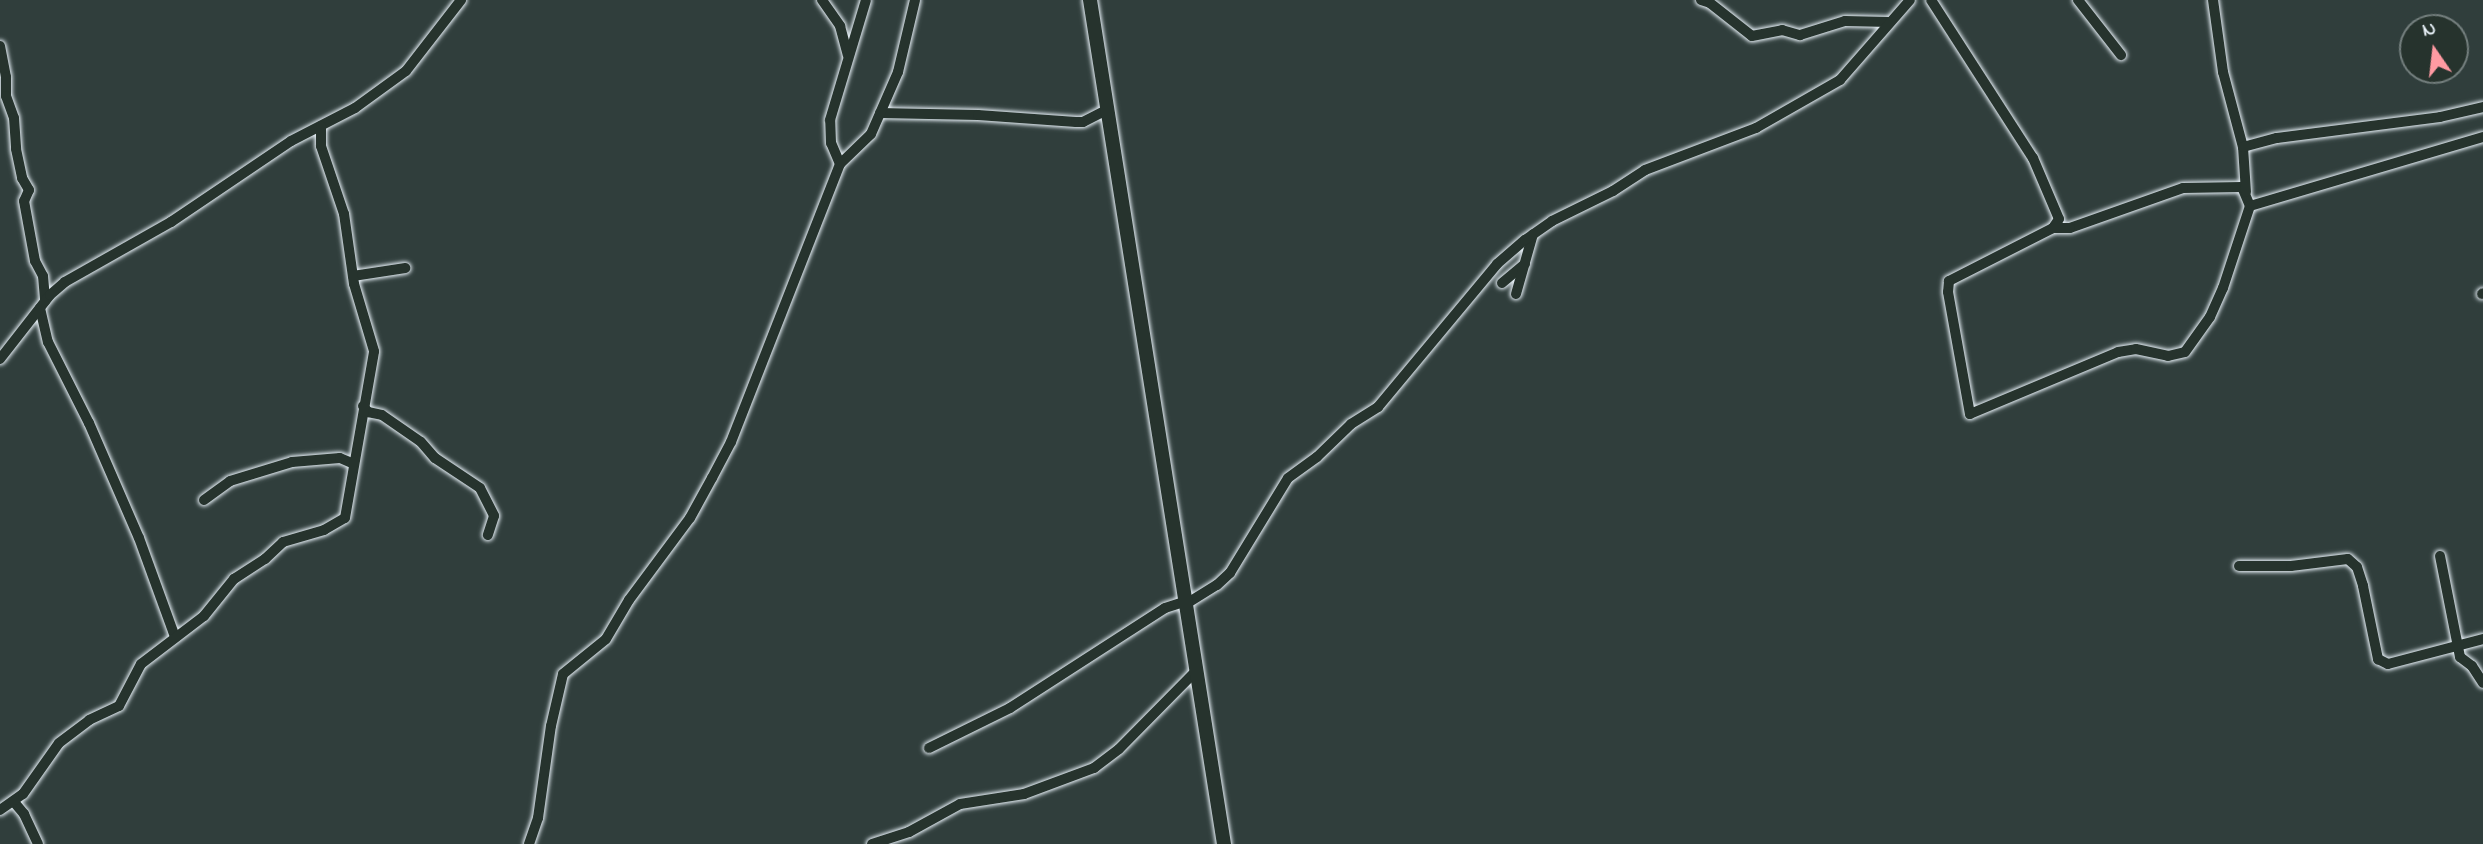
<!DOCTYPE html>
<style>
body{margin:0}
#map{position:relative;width:2483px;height:844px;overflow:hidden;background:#303e3c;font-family:"Indie Flower",sans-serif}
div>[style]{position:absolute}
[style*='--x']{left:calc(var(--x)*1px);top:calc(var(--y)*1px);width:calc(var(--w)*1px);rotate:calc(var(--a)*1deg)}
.roads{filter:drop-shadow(0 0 2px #e8f1f8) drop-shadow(0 0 2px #e8f1f8)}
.street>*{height:10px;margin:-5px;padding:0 5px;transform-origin:5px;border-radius:5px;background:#26332d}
.secondary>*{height:14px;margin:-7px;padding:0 7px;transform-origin:7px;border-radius:7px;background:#26332d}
span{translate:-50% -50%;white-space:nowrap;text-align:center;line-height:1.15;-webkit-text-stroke:7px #26332d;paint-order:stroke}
.north{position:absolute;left:2399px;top:14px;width:70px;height:70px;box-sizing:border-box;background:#26332d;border:2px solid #747f7e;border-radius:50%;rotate:346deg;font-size:19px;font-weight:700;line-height:28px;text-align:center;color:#e8f1f8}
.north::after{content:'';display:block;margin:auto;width:24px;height:32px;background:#ff9aa2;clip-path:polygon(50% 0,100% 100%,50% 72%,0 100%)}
</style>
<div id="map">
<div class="roads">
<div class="street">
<div style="--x:822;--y:0;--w:32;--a:55"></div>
<div style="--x:840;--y:26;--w:30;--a:75"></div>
<div style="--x:1701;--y:0;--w:9;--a:18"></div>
<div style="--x:1710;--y:3;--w:53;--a:38.2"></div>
<div style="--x:1752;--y:36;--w:31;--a:-11"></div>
<div style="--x:1782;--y:30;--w:19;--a:16"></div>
<div style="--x:1800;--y:35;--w:47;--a:-17.3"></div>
<div style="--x:1845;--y:21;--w:44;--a:1.3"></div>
<div style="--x:1931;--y:0;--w:188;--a:57.2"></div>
<div style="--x:2033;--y:158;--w:66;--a:66.9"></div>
<div style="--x:2059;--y:219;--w:11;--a:124"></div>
<div style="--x:2053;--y:228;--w:117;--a:153"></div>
<div style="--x:1949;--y:281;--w:11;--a:95"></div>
<div style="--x:1948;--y:292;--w:124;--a:79.8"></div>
<div style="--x:1970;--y:414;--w:160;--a:-22.7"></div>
<div style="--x:2118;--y:352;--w:18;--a:-9"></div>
<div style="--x:2136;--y:349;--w:33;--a:12"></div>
<div style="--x:2168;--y:356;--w:17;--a:-13"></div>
<div style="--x:2185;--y:352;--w:43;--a:-54.5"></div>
<div style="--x:2210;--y:317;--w:32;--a:-66"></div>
<div style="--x:2223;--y:288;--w:86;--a:-71.8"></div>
<div style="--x:2250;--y:206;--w:21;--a:-113"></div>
<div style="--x:2242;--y:187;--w:59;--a:179"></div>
<div style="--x:2183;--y:188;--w:120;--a:160.5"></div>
<div style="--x:2070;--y:228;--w:17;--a:180"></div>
<div style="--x:2078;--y:0;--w:70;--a:52"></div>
<div style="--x:2213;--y:0;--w:73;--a:82.1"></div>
<div style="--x:2223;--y:72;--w:78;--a:75.1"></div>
<div style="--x:2243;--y:147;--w:45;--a:86.2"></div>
<div style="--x:0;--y:46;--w:32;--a:79"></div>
<div style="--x:6;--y:77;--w:19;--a:90"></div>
<div style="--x:6;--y:96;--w:23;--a:70"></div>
<div style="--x:14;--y:118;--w:31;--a:86"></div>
<div style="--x:16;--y:149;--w:30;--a:78"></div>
<div style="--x:22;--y:178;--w:14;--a:60"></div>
<div style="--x:29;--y:190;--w:12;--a:114"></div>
<div style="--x:24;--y:201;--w:61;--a:79.6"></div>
<div style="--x:35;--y:261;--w:17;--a:62"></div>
<div style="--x:43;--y:276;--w:25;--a:85"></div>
<div style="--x:880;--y:113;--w:98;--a:1.2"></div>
<div style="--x:978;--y:115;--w:98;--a:4.1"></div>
<div style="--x:1076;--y:122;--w:7;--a:0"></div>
<div style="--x:1083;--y:122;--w:28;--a:-27"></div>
<div style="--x:2243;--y:147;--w:35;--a:-15"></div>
<div style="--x:2277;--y:138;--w:164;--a:-7.3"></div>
<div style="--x:2440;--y:117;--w:44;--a:-13.1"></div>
<div style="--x:840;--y:164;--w:23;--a:-113"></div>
<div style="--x:831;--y:143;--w:23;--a:-92"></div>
<div style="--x:830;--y:120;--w:125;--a:-73.3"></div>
<div style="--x:2250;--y:206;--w:243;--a:-16.5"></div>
<div style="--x:353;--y:276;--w:53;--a:-8.7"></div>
<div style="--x:1502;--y:283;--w:30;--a:-40"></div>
<div style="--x:1516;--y:294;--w:62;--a:-74.2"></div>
<div style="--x:2482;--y:294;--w:1;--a:-45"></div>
<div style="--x:40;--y:308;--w:35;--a:77"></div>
<div style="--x:48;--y:342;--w:91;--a:63.2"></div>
<div style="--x:89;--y:423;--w:125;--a:66.5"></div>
<div style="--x:139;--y:538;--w:105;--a:70"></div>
<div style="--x:0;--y:359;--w:81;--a:-52"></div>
<div style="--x:50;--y:295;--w:20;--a:-41"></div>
<div style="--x:65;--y:282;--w:122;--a:-29.5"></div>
<div style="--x:171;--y:222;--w:145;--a:-34"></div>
<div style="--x:291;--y:141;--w:72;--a:-27.3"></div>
<div style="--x:355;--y:108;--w:63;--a:-36"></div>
<div style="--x:406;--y:71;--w:90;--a:-52.2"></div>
<div style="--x:363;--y:406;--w:8;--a:50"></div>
<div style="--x:368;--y:412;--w:14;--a:12"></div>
<div style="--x:382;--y:415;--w:47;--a:34.7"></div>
<div style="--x:421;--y:442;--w:21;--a:49"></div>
<div style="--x:435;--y:458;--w:54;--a:33.7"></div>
<div style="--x:480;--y:488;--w:31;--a:63"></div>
<div style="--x:494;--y:516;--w:20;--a:108"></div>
<div style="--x:204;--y:500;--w:32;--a:-36"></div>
<div style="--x:230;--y:481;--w:65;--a:-17"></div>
<div style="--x:292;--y:462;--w:48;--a:-4.8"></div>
<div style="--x:340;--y:458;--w:15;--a:23"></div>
<div style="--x:2440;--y:556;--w:103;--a:78.8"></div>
<div style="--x:2460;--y:657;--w:15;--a:37"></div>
<div style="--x:2472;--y:666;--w:20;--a:57"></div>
<div style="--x:2239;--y:566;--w:52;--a:0"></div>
<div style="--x:2291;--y:566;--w:57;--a:-7"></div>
<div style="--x:2348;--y:559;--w:12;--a:42"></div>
<div style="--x:2357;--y:567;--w:20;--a:72"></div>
<div style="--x:2363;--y:586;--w:75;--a:78.4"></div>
<div style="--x:2378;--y:659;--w:11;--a:27"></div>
<div style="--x:2388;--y:664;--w:98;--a:-14.7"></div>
<div style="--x:1186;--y:604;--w:36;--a:-32"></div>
<div style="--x:1217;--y:585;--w:18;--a:-43"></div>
<div style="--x:1230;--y:573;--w:111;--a:-58.6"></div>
<div style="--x:1288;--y:478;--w:36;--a:-36"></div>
<div style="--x:1317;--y:457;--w:47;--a:-44.1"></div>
<div style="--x:1351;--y:424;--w:32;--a:-32"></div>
<div style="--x:1378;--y:407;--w:186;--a:-50.2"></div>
<div style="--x:1497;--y:264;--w:37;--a:-41"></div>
<div style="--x:1525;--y:240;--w:33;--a:-35"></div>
<div style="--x:1552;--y:221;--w:68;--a:-26.2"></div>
<div style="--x:1613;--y:191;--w:38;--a:-33"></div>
<div style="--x:1645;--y:170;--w:119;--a:-20.7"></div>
<div style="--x:1756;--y:128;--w:97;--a:-29.7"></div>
<div style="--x:1840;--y:80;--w:106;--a:-48.8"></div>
<div style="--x:929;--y:748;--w:90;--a:-26.3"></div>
<div style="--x:1010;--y:708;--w:184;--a:-32.8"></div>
<div style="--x:1165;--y:608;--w:22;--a:-18"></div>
<div style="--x:14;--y:802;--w:16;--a:50"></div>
<div style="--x:24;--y:814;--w:33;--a:65"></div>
<div style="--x:0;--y:810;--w:28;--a:-35"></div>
<div style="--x:23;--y:794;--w:62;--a:-54.8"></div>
<div style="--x:59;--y:743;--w:38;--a:-37"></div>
<div style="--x:89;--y:720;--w:33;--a:-25"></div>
<div style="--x:119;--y:706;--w:47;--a:-62.4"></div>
<div style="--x:141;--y:664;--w:79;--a:-37.3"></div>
<div style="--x:204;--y:616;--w:48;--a:-51"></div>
<div style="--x:234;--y:579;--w:37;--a:-33"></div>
<div style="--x:265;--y:559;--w:25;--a:-43"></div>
<div style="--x:283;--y:542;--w:43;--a:-16.3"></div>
<div style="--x:324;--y:530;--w:24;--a:-30"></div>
<div style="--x:345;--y:518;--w:169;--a:-80.1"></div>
<div style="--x:374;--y:351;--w:70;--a:-106.6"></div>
<div style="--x:354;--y:284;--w:71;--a:-98.1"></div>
<div style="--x:344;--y:214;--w:72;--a:-108.7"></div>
<div style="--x:321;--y:146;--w:20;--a:-90"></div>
<div style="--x:529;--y:844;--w:28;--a:-71"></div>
<div style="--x:538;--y:818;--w:93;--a:-82"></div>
<div style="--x:551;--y:726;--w:53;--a:-77"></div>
<div style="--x:563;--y:674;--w:55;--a:-39.1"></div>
<div style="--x:606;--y:639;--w:45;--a:-59.5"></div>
<div style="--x:629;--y:600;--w:102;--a:-53.4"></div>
<div style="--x:690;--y:518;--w:46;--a:-61.2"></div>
<div style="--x:712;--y:478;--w:41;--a:-62.2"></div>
<div style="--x:731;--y:442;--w:299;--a:-68.6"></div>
<div style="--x:840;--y:164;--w:43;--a:-44.1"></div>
<div style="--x:871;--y:134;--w:68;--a:-66.5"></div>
<div style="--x:898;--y:72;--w:74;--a:-76.7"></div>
<div style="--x:872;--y:844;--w:39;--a:-18"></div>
<div style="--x:909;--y:832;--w:58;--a:-28.8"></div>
<div style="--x:960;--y:804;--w:65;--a:-8.9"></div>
<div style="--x:1024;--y:794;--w:75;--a:-20.4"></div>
<div style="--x:1094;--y:768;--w:31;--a:-37"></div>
<div style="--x:1119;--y:749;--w:111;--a:-45.4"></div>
</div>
<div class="secondary">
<div style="--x:1090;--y:0;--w:855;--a:80.98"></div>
</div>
</div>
<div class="north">N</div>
</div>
